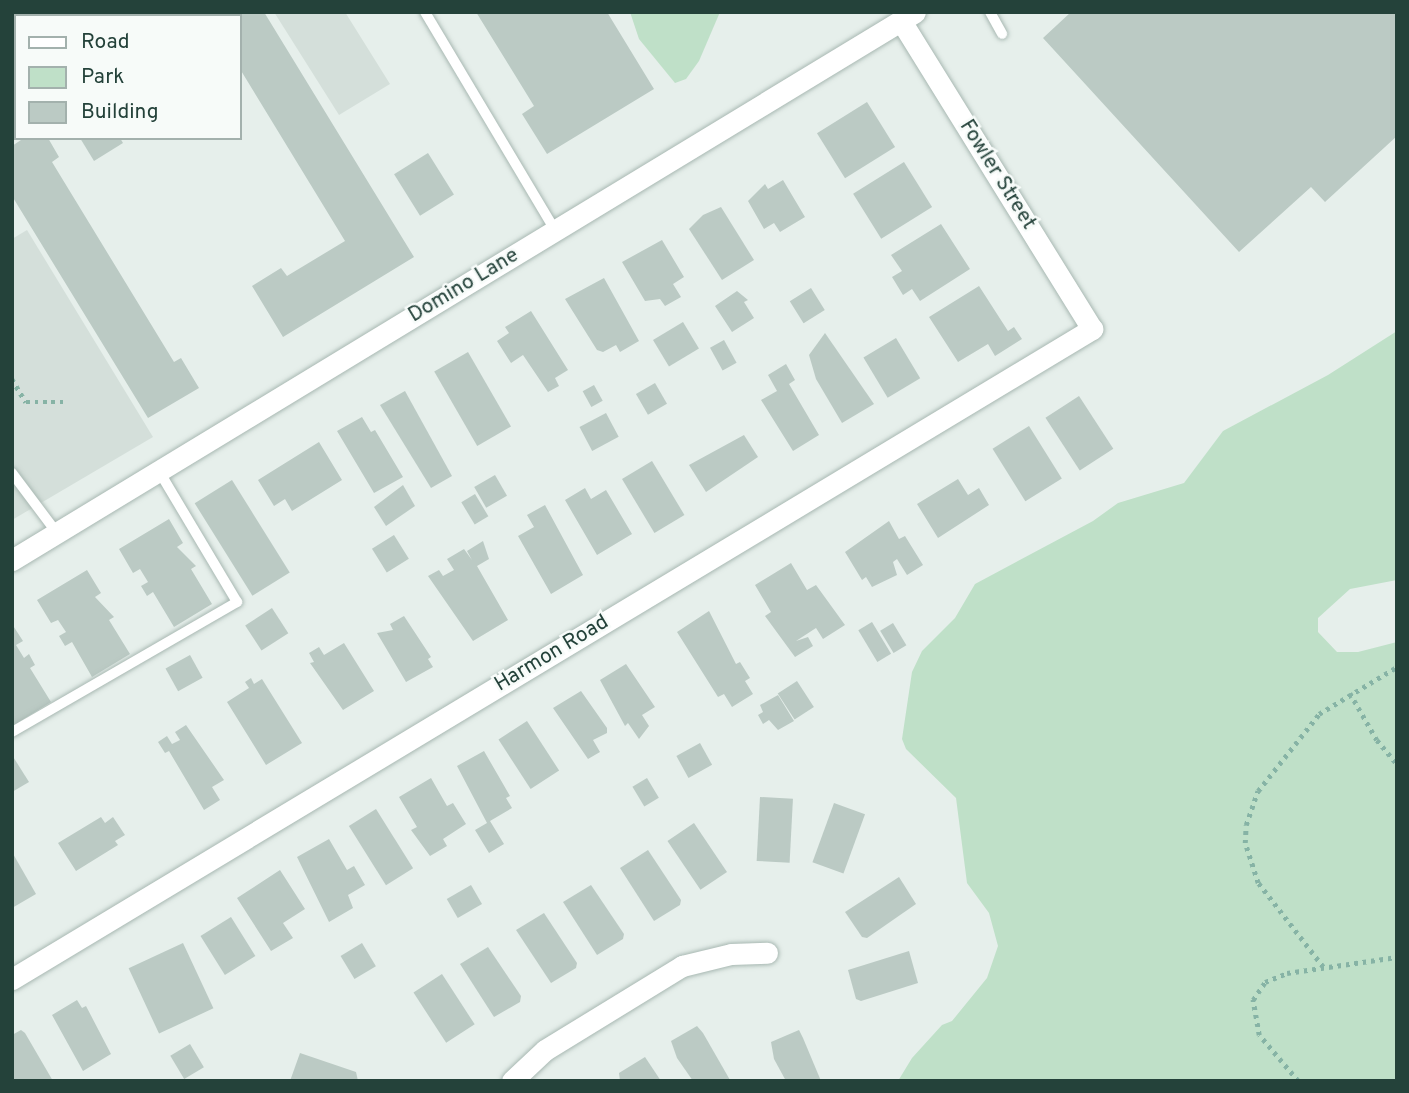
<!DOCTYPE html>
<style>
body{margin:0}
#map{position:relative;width:1409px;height:1093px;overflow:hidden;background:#e6efeb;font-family:Overpass,sans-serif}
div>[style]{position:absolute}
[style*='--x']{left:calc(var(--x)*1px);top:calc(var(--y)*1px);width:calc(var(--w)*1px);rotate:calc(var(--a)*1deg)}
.built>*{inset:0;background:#d4dfda}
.green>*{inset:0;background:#bfe0c8}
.building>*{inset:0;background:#bbcac4;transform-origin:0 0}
.path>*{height:4.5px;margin-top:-2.25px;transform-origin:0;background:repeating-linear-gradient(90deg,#86b3a5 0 3.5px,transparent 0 8.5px)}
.roads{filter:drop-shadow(0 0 2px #a8b8b2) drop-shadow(0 0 2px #a8b8b2)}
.lane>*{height:10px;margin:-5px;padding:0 5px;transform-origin:5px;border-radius:5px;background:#fff}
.street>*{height:21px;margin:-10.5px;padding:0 10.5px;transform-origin:10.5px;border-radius:10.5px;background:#fff}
span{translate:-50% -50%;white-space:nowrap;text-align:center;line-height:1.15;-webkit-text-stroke:5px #f7fbf9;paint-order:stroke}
.street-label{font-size:21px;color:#24423a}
.frame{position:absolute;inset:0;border:14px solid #24423a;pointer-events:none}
.legend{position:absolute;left:14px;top:14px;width:228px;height:126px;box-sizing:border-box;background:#f7fbf9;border:2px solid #a3b1ad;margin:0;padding:9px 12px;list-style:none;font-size:21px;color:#24423a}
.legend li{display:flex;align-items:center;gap:14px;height:35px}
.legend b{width:35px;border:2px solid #a3b1ad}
</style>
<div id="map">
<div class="built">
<div style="clip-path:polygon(12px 12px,139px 12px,16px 16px,12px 89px)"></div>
<div style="clip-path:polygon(274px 12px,345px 12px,390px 84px,339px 115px)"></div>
<div style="clip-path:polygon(27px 230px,153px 437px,12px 520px,12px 239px)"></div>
</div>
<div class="green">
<div style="clip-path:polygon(630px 12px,720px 12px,699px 61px,686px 79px,675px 83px,639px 39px)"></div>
<div style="clip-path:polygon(1397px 331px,1397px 580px,1350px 589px,1318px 618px,1318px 632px,1337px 652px,1358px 652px,1397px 642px,1397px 1081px,898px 1081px,912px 1058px,942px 1025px,952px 1021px,987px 978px,998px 946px,989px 913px,967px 883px,956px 798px,906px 749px,902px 739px,912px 672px,922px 651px,955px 618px,975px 584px,1093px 521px,1118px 503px,1184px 483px,1223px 431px,1328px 375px)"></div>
</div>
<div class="building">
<div style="clip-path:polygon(56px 12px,86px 12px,80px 16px)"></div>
<div style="clip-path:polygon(224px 12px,264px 12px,414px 257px,283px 337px,252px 286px,281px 268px,287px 276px,345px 241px,240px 69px,240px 16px,218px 16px)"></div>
<div style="clip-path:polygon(476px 12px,607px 12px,654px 89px,547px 154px,522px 114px,534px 106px)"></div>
<div style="clip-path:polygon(1071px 12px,1397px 12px,1397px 136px,1325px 202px,1311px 187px,1239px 252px,1043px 38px)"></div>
<div style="left:867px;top:102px;width:53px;height:59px;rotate:58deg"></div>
<div style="clip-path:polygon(24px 138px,48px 138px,59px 157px,52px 162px,174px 362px,181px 358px,199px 388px,148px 418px,12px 196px,12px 146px)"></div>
<div style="clip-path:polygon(80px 138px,120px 138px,123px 143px,94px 161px)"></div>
<div style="left:428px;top:153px;width:49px;height:40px;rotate:58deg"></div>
<div style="left:904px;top:162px;width:53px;height:60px;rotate:58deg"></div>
<div style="clip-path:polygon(783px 180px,805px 217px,780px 232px,774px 223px,764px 229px,748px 201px,765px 184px,768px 189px)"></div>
<div style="clip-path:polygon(721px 207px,754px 260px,722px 280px,689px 229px,703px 215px)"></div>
<div style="clip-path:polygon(941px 224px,970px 269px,920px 301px,912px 289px,903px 295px,892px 277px,902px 271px,891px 255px)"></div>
<div style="clip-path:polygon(662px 240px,684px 277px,673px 284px,681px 297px,665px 306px,660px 299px,645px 301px,622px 262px)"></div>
<div style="clip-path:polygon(604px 278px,639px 341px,620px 352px,616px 345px,603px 352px,597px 350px,565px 299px)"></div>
<div style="clip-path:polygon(979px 286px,1008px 331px,1014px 327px,1022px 339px,995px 356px,988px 344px,958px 362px,929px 317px)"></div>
<div style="left:811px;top:288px;width:26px;height:25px;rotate:58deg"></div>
<div style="clip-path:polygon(737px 291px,748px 300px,744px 302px,754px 318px,732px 332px,715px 306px)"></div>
<div style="clip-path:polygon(531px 311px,568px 370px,555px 378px,559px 386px,548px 392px,523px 355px,511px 363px,497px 341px,509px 333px,505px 327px)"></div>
<div style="left:683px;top:322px;width:31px;height:35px;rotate:59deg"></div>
<div style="clip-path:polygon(825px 333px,874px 404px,842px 423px,816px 379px,809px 355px)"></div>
<div style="left:896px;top:338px;width:47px;height:38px;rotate:59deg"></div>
<div style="left:724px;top:340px;width:26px;height:16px;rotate:61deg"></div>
<div style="left:468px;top:352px;width:86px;height:39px;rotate:60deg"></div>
<div style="clip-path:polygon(786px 364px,795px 380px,789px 384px,819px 435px,793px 451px,761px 400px,777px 391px,768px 375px)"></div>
<div style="left:655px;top:383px;width:24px;height:22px;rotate:60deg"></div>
<div style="left:594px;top:385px;width:18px;height:13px;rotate:61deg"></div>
<div style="clip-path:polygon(405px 391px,452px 476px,431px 488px,380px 405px)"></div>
<div style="left:1079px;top:396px;width:63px;height:40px;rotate:57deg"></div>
<div style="left:606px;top:413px;width:27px;height:30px;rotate:62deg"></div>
<div style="clip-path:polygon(362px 417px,371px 432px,375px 430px,403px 477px,374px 493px,337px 431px)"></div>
<div style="left:1029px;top:426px;width:62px;height:43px;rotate:58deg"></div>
<div style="clip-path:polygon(744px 435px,758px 457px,706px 492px,689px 465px)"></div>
<div style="clip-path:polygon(319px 442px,342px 480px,292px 511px,285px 499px,274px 506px,258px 480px)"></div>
<div style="left:652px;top:461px;width:63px;height:35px;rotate:59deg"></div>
<div style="left:495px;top:475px;width:24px;height:24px;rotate:60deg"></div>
<div style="clip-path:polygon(958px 479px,968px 495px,979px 488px,989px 505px,938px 538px,917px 504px)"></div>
<div style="left:232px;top:480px;width:109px;height:44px;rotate:58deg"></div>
<div style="clip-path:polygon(403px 485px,415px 506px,386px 526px,374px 507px)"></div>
<div style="clip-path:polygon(585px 488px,591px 499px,606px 490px,632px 534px,597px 555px,565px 500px)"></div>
<div style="left:475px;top:494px;width:26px;height:16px;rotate:59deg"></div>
<div style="clip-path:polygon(545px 505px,583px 575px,551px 594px,518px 536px,534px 527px,527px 515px)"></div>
<div style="clip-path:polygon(169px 519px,183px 543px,177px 547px,196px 566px,191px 569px,212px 604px,174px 627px,153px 592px,147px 596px,141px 586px,148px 582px,140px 569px,133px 573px,119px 549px)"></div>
<div style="clip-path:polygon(889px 521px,899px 539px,905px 536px,923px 565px,907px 575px,897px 559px,893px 562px,897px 575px,872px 587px,866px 577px,862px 580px,845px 552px)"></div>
<div style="left:394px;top:535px;width:28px;height:26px;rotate:58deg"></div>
<div style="clip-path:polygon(483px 541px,489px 559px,477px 566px,508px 620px,473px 641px,428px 576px,439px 570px,443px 576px,454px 570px,447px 559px,464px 549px,472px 560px,467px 551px)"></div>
<div style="clip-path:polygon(791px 563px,807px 590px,816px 585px,845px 625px,823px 639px,816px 628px,796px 641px,808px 637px,813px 646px,795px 657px,765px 616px,771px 612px,755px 585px)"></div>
<div style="clip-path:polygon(87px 570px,101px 593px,95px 597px,114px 617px,109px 620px,130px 654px,92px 677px,72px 642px,65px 646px,59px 636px,66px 632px,58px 620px,51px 623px,37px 600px)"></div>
<div style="left:272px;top:608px;width:30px;height:32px;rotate:57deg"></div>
<div style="clip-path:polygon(709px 611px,736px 664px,740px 662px,750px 678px,745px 681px,753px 694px,732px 707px,724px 694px,718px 697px,677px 632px)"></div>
<div style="clip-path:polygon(404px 616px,431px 657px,428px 659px,433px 667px,406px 682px,377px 633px,393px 630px,390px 624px)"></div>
<div style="left:872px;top:622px;width:37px;height:16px;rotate:59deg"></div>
<div style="left:893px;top:623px;width:26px;height:15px;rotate:59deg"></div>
<div style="clip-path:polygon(12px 624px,23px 641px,16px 645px,24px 658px,29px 654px,35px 665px,30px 668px,51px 702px,14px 725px)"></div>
<div style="clip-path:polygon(344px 643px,374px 691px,343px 710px,310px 663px,314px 662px,309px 653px,319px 647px,324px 655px)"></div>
<div style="left:190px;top:655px;width:26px;height:28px;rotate:61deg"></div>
<div style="clip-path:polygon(626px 664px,655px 707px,642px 715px,649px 726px,639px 739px,628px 723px,625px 726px,600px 680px)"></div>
<div style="clip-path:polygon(251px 678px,254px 684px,262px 679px,302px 743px,266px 765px,227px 702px,249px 688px,245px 682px)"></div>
<div style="left:797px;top:681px;width:31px;height:23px;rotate:57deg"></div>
<div style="clip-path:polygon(581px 691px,607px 728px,607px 733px,593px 740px,600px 752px,588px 759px,553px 708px)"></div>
<div style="clip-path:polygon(778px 695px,794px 721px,778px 730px,769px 720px,763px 724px,758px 715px,763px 712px,760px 705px)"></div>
<div style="left:527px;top:721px;width:59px;height:34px;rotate:57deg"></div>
<div style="clip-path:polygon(186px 725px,224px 780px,212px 787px,220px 800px,204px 810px,169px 751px,165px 753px,158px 742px,167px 736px,172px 744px,180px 740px,175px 732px)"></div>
<div style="left:700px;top:743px;width:25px;height:27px;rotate:61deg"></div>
<div style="clip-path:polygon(484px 751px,510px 796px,506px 798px,512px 808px,490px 821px,504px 844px,489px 853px,475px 830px,487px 823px,457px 766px)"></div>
<div style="clip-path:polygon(12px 755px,29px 782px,12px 792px)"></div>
<div style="clip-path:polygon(431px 778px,447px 806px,453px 803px,466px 824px,443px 839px,447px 846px,430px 856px,411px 830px,417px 827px,399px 797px)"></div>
<div style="left:647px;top:778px;width:23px;height:17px;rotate:59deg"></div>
<div style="left:760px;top:797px;width:33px;height:64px;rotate:3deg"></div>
<div style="left:834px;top:803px;width:33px;height:63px;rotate:20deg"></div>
<div style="left:376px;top:809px;width:70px;height:32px;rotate:58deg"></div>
<div style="clip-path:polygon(101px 817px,105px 823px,113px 817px,125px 835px,115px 841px,118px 845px,76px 871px,58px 843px)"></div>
<div style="left:694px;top:823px;width:59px;height:32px;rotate:56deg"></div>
<div style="clip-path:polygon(329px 839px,347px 870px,354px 866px,365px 885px,348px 895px,353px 908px,329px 922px,297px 857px)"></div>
<div style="clip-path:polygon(648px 850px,681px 900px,680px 905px,654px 921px,620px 868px)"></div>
<div style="clip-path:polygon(12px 852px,36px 894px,12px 908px)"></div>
<div style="clip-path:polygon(280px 870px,305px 909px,283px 923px,293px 938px,271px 951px,237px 898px)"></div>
<div style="clip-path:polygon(899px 877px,916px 904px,867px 938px,862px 937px,845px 912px)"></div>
<div style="left:471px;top:885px;width:22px;height:28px;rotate:60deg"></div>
<div style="clip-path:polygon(591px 885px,624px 934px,623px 939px,597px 955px,563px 902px)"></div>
<div style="clip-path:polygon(544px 913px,577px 963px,576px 968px,551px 983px,516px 930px)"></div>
<div style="left:231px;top:917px;width:46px;height:36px;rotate:58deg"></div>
<div style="left:183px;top:943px;width:72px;height:60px;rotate:65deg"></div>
<div style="left:362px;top:943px;width:27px;height:25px;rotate:59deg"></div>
<div style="clip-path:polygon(488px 947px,521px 996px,520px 1002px,494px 1017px,460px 964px)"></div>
<div style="clip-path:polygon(909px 951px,918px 983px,861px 1001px,856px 999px,848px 970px)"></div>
<div style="left:442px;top:974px;width:60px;height:34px;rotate:57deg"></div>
<div style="clip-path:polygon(77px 1000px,82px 1008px,86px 1006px,111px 1054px,83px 1071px,52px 1015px)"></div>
<div style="clip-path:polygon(697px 1026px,703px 1033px,730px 1080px,693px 1081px,677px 1058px,671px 1041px)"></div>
<div style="clip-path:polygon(21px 1030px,25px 1033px,53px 1081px,12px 1081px,12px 1035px)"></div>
<div style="clip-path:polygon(799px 1030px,803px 1038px,821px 1081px,786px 1081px,774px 1059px,771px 1042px)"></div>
<div style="left:190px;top:1044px;width:27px;height:23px;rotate:59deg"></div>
<div style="clip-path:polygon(300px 1053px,356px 1072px,358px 1081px,290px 1081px)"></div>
<div style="clip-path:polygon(645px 1057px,661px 1081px,620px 1081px,619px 1073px)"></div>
</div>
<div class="path">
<div style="--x:41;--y:12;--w:4;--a:63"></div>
<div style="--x:12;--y:379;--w:27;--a:59"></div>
<div style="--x:26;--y:402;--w:37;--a:0"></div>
<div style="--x:1350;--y:693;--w:54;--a:60.1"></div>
<div style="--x:1377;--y:740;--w:31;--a:50"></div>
<div style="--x:1323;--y:967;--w:106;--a:-127.7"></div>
<div style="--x:1258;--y:883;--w:42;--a:-108"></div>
<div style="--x:1245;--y:843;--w:18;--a:-87"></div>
<div style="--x:1246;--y:825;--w:36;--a:-71"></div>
<div style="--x:1258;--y:791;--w:98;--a:-51.6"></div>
<div style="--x:1319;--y:714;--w:91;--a:-31.1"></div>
<div style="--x:1298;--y:1081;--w:60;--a:-130.3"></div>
<div style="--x:1259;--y:1035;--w:36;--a:-100"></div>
<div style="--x:1253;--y:1000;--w:22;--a:-56"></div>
<div style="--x:1265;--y:982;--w:24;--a:-22"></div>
<div style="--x:1287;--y:973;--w:111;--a:-8.3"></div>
</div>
<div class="roads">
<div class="lane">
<div style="--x:425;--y:12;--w:254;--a:59.2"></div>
<div style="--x:990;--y:12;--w:25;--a:61"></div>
<div style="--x:12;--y:473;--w:75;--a:53.1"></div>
<div style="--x:12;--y:732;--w:260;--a:-30"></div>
<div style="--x:237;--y:602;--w:152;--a:-120.8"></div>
</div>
<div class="street">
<div style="--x:12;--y:560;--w:1056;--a:-31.25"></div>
<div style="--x:12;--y:979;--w:1261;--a:-31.04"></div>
<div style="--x:1092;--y:329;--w:362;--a:-121.8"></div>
<div style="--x:512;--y:1081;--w:45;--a:-43.2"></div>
<div style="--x:545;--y:1050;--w:161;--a:-31.5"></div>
<div style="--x:682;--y:966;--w:50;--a:-13.8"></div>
<div style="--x:731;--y:954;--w:36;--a:-2"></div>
</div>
</div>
<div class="street-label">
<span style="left:997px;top:175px;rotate:58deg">Fowler Street</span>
<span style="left:464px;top:286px;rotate:-31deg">Domino Lane</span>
<span style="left:552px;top:654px;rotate:-31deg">Harmon Road</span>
</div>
<div class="frame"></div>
<ul class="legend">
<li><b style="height:9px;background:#fff"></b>Road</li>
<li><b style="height:19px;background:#bfe0c8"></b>Park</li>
<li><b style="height:19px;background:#bbcac4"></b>Building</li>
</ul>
</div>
